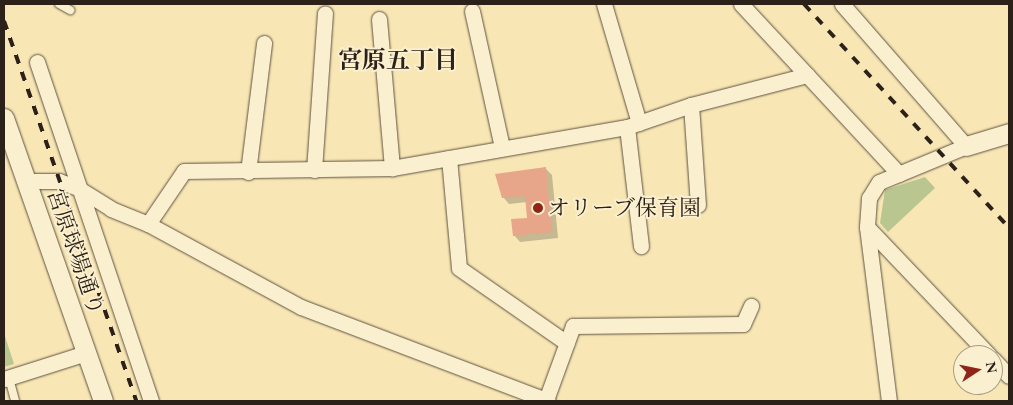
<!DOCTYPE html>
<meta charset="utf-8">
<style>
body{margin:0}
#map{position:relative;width:1013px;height:405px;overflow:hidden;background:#f8e6b5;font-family:"EB Garamond","Noto Serif JP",serif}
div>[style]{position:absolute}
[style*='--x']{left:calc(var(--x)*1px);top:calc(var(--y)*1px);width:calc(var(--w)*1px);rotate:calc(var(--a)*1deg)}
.green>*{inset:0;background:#bac690}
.shadow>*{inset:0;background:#0003}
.building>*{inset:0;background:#e7a58a}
.roads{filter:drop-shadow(0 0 1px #5f523f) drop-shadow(0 0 1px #5f523f)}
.service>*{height:8px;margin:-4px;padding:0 4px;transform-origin:4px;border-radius:4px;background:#faefcf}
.minor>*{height:15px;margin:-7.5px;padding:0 7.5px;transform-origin:7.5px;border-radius:7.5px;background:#faefcf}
.tertiary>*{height:19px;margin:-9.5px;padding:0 9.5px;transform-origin:9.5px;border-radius:9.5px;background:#faefcf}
.rail>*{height:4px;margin-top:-2px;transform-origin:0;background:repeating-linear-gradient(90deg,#2c2118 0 9px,transparent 0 18px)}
.dots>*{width:14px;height:14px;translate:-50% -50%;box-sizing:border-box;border:2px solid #faefcf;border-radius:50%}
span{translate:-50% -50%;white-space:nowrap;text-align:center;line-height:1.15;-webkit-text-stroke:4px #faefcf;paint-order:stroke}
.poi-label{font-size:22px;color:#2c2118}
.left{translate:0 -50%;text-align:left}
.street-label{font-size:22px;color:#2c2118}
.neighbourhood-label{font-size:24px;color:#2c2118;font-weight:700}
.frame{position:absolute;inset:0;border:5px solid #2c2118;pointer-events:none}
.north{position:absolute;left:953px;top:345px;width:50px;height:50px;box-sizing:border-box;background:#faefcf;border:1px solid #a89d86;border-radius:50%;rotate:79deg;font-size:14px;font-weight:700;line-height:20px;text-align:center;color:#2c2118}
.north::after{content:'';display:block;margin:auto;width:18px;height:22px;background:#8f2418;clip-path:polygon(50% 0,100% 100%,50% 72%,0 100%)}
</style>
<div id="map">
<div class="green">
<div style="clip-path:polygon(925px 177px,935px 188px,888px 232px,880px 223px,885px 190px)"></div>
<div style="clip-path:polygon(4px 333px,14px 364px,4px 367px)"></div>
</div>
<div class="shadow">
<div style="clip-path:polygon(546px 169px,552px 175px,558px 238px,520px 242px,514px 235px,528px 219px,527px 202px,509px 204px,503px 197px)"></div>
</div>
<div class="building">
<div style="clip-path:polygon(546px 167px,552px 232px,513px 236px,511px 219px,527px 218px,525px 196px,502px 198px,495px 174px)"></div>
</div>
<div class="roads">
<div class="service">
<div style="--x:59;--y:4;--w:13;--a:29"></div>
<div style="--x:9;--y:378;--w:24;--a:75"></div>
</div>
<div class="minor">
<div style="--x:604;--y:4;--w:124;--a:73.6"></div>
<div style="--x:741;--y:4;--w:97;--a:47.1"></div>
<div style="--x:842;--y:4;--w:189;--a:48.9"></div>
<div style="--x:966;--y:146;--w:94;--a:157.5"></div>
<div style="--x:879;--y:182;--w:19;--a:122"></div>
<div style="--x:869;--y:198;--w:29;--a:94"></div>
<div style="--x:867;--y:227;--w:175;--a:82.8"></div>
<div style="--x:472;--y:11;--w:140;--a:77.6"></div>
<div style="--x:379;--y:19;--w:150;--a:85"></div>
<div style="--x:37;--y:62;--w:358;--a:71.4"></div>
<div style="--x:691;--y:105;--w:100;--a:86"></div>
<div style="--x:627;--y:127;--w:120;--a:83.3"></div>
<div style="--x:449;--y:158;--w:110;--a:84.8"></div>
<div style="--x:459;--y:268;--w:131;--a:34.8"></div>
<div style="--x:314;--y:170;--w:157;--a:-86"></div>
<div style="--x:248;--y:172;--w:130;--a:-82.9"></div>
<div style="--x:26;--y:181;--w:33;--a:0"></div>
<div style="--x:59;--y:181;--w:20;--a:20"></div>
<div style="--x:78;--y:188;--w:39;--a:32"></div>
<div style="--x:111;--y:209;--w:40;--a:22"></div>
<div style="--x:148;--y:224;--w:174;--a:28.5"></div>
<div style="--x:301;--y:307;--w:264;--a:20.8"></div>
<div style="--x:148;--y:224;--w:64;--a:-55.8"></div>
<div style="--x:184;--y:171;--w:208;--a:-0.8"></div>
<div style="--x:392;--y:168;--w:239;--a:-9.9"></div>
<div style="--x:627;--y:127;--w:68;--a:-19"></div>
<div style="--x:691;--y:105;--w:120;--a:-14.5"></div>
<div style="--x:807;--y:75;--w:135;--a:47.1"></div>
<div style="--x:867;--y:227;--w:177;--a:46.4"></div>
<div style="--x:993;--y:359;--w:23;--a:47"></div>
<div style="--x:4;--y:379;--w:86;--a:-17.6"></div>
<div style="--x:546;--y:400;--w:79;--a:-70"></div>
<div style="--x:573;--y:326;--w:170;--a:-0.7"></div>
<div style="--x:743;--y:324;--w:20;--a:-66"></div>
</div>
<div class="tertiary">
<div style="--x:4;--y:118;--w:300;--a:70.7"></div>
<div style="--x:966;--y:146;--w:45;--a:-16.8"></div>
</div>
</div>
<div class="rail">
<div style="--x:804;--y:4;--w:304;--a:47.5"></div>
<div style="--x:4;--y:21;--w:402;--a:70.8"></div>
</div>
<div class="dots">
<div style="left:538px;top:208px;background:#8f2418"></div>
</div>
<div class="poi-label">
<span class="left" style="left:548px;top:208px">オリーブ保育園</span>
</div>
<div class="street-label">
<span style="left:76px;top:252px;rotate:71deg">宮原球場通り</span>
</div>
<div class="neighbourhood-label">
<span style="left:398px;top:60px">宮原五丁目</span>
</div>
<div class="frame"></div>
<div class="north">N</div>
</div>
